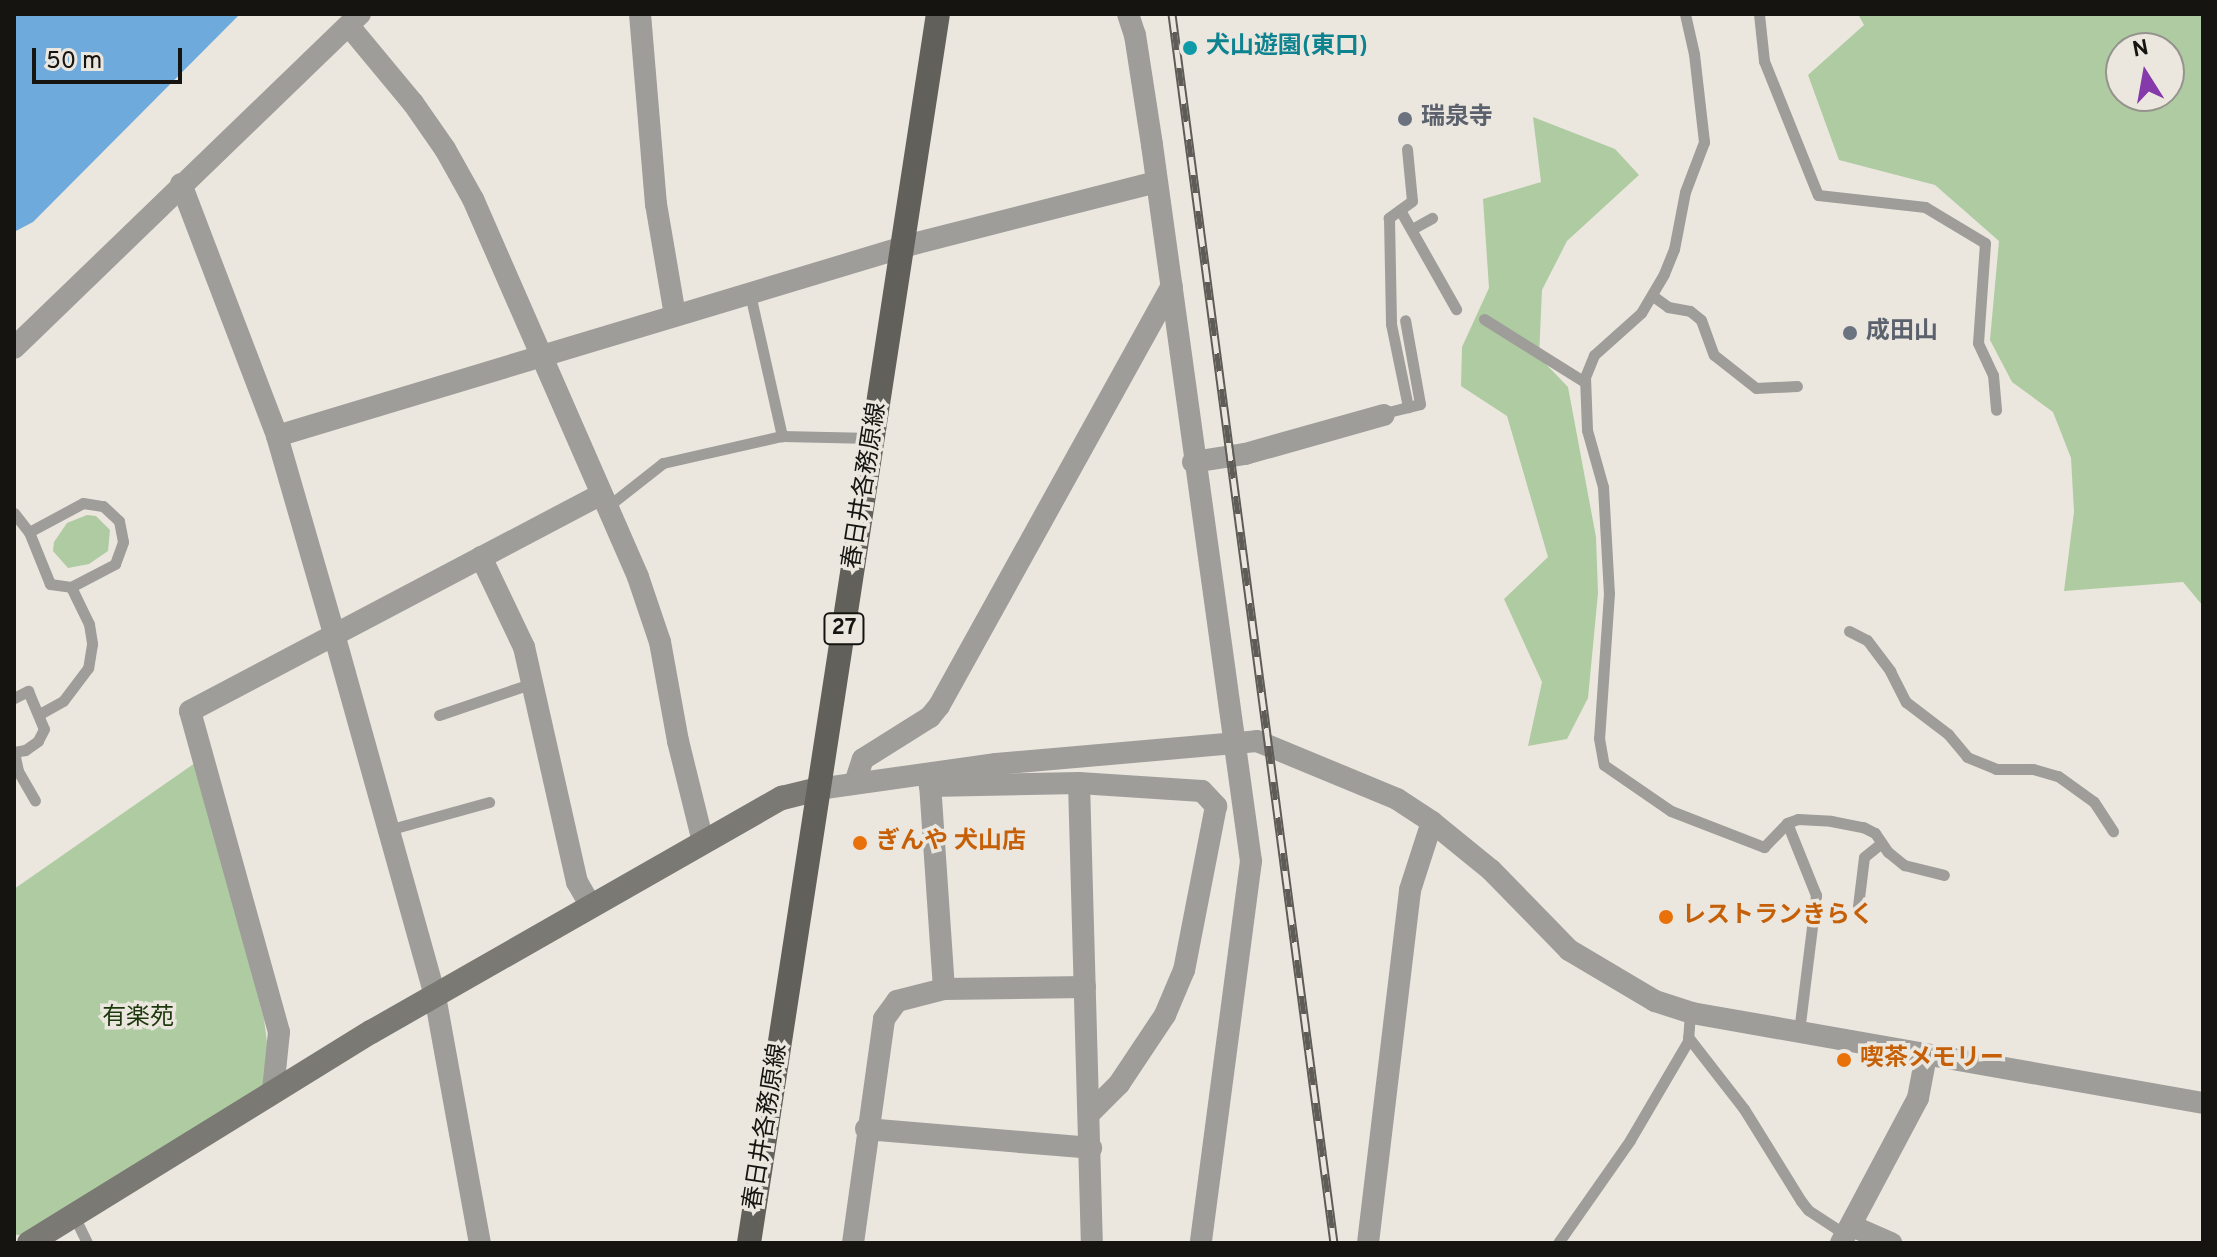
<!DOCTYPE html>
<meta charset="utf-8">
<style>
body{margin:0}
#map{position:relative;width:2217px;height:1257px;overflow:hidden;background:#ebe7df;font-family:Overpass,"Noto Sans JP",sans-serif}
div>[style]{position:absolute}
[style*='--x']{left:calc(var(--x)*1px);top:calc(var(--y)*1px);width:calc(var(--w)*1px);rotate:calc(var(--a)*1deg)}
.green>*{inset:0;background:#afcba2}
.water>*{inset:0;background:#6faadc}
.lane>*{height:11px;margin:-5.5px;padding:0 5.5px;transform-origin:5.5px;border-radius:5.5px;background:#9e9d99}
.street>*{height:22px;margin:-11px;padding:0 11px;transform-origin:11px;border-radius:11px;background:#9e9d99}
.secondary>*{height:24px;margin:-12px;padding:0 12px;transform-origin:12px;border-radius:12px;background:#7b7974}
.primary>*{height:24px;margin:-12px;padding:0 12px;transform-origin:12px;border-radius:12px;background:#62605a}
.rail>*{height:9px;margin-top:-4.5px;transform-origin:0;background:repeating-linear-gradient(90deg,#ebe7df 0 18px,#5f5c58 0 36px);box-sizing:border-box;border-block:2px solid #5f5c58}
.dots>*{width:22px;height:22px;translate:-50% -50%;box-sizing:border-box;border:4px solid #ebe7df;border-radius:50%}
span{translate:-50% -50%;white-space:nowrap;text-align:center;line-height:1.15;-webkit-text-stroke:7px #ebe7df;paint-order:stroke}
.shield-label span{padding:2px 6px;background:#ebe7df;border:2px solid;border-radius:6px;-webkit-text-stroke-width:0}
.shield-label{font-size:22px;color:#151411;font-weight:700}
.culture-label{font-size:24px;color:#0d838f;font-weight:700}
.left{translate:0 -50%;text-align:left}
.worship-label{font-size:24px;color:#5b616d;font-weight:700}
.street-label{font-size:24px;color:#151411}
.food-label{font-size:24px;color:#c56008;font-weight:700}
.park-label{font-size:24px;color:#1c370b}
.frame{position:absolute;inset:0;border:16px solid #151411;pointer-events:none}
.north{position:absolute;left:2105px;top:32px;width:80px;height:80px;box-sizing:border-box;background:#ebe7df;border:2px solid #95938d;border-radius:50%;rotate:349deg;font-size:22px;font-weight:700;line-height:32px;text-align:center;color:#151411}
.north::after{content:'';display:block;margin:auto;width:28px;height:36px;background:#8539ab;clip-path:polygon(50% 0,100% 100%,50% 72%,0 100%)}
.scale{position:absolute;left:32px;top:48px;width:150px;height:36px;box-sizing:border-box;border:4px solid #151411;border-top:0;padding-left:10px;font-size:24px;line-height:28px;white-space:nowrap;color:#151411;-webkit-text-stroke:6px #ebe7df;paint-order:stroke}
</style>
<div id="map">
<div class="green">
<div style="clip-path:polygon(evenodd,1858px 14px,2203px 14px,2203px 606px,2183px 582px,2064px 591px,2074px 512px,2071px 458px,2053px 412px,2012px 382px,1990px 340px,1999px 241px,1935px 185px,1839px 160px,1808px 75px,1864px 25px,1858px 14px,2121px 48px,2169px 48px,2169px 96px,2121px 96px,2121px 48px)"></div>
<div style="clip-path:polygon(1533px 117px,1615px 149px,1639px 175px,1567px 241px,1542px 290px,1539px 357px,1568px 387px,1596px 537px,1598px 593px,1588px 698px,1567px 739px,1528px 746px,1542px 682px,1504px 599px,1548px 557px,1507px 416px,1461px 386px,1462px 347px,1489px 288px,1483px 199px,1541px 182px)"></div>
<div style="clip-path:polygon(87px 515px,96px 516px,110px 530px,108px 551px,89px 564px,68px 568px,53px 551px,54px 542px,67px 523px)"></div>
<div style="clip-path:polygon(195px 763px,264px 1019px,269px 1058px,263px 1089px,27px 1237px,14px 1234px,14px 889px)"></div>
</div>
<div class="water">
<div style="clip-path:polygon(14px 14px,240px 14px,33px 222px,14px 232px)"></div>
</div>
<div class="lane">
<div style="--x:1685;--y:14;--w:41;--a:77.3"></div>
<div style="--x:1694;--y:54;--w:89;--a:83.5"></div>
<div style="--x:1704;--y:142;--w:53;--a:110.8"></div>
<div style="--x:1685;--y:192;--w:58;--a:100.9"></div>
<div style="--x:1674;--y:249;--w:27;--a:112"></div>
<div style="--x:1664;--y:274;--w:45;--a:120.5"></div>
<div style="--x:1641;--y:313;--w:63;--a:138.2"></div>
<div style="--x:1594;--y:355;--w:24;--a:112"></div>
<div style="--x:1585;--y:377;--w:53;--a:87.8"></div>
<div style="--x:1587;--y:430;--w:59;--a:74.3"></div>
<div style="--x:1603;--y:487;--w:106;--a:86.8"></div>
<div style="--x:1609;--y:593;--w:145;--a:93.9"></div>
<div style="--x:1599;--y:738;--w:27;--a:80"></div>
<div style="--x:1604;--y:765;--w:81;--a:34.5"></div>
<div style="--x:1671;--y:811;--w:100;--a:21.2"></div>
<div style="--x:1764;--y:847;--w:33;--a:-46"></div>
<div style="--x:1787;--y:823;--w:12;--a:-20"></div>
<div style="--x:1798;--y:819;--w:33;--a:3"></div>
<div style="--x:1831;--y:821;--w:33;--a:11"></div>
<div style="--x:1863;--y:827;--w:13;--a:27"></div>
<div style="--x:1875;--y:833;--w:23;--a:56"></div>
<div style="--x:1888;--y:852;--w:21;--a:39"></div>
<div style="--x:1904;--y:865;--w:41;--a:14"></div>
<div style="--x:1759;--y:14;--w:47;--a:83.9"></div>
<div style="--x:1764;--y:61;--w:144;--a:68.1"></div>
<div style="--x:1818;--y:195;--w:108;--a:6.4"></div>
<div style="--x:1925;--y:207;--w:70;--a:31"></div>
<div style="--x:1985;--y:243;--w:100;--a:94"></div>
<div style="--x:1978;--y:343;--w:35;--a:65"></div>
<div style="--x:1993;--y:375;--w:35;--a:85"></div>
<div style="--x:1407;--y:149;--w:52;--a:84.5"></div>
<div style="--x:1412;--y:201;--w:29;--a:144"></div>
<div style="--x:1389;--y:218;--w:106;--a:88.9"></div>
<div style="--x:1391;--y:324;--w:85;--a:78.4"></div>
<div style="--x:1400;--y:210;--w:114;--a:60.5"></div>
<div style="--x:1412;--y:229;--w:23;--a:-29"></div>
<div style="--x:750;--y:294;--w:146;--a:77.3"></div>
<div style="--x:1653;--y:296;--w:19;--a:36"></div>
<div style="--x:1668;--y:307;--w:22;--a:10"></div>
<div style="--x:1690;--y:311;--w:14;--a:39"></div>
<div style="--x:1701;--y:320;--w:37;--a:70"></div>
<div style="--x:1714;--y:355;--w:53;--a:38.2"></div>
<div style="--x:1756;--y:388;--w:41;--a:-2.8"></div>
<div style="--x:1484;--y:319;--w:119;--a:32"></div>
<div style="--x:1384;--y:413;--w:37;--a:-14"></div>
<div style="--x:1420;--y:404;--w:85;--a:-100.1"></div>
<div style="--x:607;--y:507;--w:71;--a:-38.2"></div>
<div style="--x:663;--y:463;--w:122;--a:-12.8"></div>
<div style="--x:782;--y:436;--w:90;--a:1.3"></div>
<div style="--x:14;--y:513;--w:24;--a:52"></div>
<div style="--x:29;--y:532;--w:56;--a:68"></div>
<div style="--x:50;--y:584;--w:21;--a:8"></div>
<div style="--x:71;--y:587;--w:41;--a:64.1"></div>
<div style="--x:89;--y:624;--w:20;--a:81"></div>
<div style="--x:92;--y:644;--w:24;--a:99"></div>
<div style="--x:88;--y:668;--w:41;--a:127.1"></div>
<div style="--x:63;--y:701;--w:26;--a:151"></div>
<div style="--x:29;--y:532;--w:61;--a:-28.2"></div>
<div style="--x:83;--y:503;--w:20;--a:9"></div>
<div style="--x:103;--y:506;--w:22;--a:43"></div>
<div style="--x:119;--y:521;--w:21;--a:79"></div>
<div style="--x:123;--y:542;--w:23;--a:110"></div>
<div style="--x:115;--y:564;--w:50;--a:152.4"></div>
<div style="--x:1849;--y:631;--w:20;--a:27"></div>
<div style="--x:1867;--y:640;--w:39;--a:53"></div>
<div style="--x:1890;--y:671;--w:35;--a:63"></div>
<div style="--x:1906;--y:702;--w:53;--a:37.3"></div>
<div style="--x:1948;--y:734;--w:30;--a:50"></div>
<div style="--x:1967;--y:757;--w:31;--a:22"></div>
<div style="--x:1996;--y:769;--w:37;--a:0"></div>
<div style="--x:2033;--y:769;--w:26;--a:16"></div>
<div style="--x:2058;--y:776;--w:44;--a:35.8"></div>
<div style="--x:2094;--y:802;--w:35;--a:57"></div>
<div style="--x:14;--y:698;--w:16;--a:-27"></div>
<div style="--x:28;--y:691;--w:41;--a:67.2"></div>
<div style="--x:44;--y:729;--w:13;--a:117"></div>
<div style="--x:38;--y:741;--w:16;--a:145"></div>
<div style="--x:25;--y:750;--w:11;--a:170"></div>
<div style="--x:439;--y:715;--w:99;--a:-18.8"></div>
<div style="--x:14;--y:752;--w:19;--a:78"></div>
<div style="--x:18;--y:771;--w:34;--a:60"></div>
<div style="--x:1787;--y:823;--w:78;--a:68.1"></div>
<div style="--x:1816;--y:895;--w:137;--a:97.1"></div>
<div style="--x:388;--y:830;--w:105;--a:-15.5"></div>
<div style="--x:1858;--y:906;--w:49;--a:-83"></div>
<div style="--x:1864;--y:857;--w:22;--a:-39"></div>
<div style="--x:1688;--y:1037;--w:91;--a:52.1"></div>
<div style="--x:1744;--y:1109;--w:108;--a:58.2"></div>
<div style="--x:1801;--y:1201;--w:11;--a:52"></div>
<div style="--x:1808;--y:1210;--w:45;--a:33.3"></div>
<div style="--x:74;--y:1216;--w:30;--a:64"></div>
<div style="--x:1558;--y:1243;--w:126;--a:-55"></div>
<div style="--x:1630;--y:1140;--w:115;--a:-59.6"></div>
<div style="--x:1688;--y:1041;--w:28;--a:-86"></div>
</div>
<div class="street">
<div style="--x:640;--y:14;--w:191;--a:85.2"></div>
<div style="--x:656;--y:204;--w:113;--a:80.3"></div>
<div style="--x:1128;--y:14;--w:22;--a:72"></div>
<div style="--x:1135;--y:35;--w:111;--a:81.2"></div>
<div style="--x:1152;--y:145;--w:723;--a:82.13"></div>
<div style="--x:1251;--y:861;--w:385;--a:97.5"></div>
<div style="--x:349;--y:26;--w:100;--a:50.3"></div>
<div style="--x:413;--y:103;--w:56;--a:55.2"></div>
<div style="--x:445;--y:149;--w:57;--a:60.8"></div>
<div style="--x:473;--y:199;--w:412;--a:66.4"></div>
<div style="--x:638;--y:577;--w:69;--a:71.3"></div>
<div style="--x:660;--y:642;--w:101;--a:79.7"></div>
<div style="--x:678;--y:741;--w:104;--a:76.1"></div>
<div style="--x:181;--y:184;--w:270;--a:69.1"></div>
<div style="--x:277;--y:436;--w:206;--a:73.9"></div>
<div style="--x:334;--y:634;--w:376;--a:74.4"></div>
<div style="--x:435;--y:996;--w:251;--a:79.7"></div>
<div style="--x:14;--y:348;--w:481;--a:-44"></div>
<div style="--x:277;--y:436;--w:668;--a:-16.78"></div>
<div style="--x:917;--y:243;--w:247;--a:-14.3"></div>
<div style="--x:1193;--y:462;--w:53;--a:-8.7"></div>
<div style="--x:1245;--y:454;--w:144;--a:-15.7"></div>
<div style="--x:481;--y:557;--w:100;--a:64.5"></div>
<div style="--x:524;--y:647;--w:241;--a:77.3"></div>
<div style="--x:577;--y:882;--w:28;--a:60"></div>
<div style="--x:927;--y:774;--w:12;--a:76"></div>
<div style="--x:930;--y:786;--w:149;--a:-1.2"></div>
<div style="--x:1079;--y:783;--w:123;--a:3.7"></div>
<div style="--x:1202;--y:791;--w:21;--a:47"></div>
<div style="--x:1216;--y:806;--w:167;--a:101"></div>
<div style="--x:1184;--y:970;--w:49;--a:112.9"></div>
<div style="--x:1165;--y:1015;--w:83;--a:123.7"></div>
<div style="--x:1119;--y:1084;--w:41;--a:135"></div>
<div style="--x:855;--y:783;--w:25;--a:-72"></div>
<div style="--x:863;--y:759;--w:79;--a:-32.1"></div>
<div style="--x:930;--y:717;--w:14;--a:-51"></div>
<div style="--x:939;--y:706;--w:480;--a:-61"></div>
<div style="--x:1079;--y:783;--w:460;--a:88.4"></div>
<div style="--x:818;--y:789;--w:180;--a:-8"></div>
<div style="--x:996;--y:764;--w:262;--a:-5"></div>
<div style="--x:1257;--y:741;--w:152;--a:22.5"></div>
<div style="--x:1397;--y:799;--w:42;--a:33.3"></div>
<div style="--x:1432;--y:822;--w:76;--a:39.1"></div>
<div style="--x:1491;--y:870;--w:112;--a:45.7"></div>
<div style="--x:1569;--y:950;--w:100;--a:30.7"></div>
<div style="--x:1655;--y:1001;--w:39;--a:18"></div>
<div style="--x:1692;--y:1013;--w:519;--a:9.99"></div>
<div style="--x:944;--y:989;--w:141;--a:-0.8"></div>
<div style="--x:273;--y:1090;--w:58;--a:-84.1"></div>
<div style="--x:279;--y:1032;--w:333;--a:-105.5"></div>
<div style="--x:190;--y:711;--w:465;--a:-27.8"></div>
<div style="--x:866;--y:1129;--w:226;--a:4.8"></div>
<div style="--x:1852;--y:1226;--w:43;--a:23.6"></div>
<div style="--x:853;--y:1243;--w:226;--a:-82.1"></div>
<div style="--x:884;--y:1019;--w:22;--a:-54"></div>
<div style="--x:897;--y:1001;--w:49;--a:-14.3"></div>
<div style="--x:944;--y:989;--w:203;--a:-93.9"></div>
<div style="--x:1368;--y:1243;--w:355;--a:-83.2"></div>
<div style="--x:1410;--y:890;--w:71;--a:-72.1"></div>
<div style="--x:1841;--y:1243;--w:164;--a:-62"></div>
<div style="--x:1918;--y:1098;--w:43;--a:-79.2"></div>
</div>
<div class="secondary">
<div style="--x:29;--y:1243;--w:402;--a:-31.7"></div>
<div style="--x:371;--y:1032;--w:473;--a:-29.7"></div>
<div style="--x:782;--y:798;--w:37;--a:-14"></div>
</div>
<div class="primary">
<div style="--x:749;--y:1243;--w:1243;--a:-81.26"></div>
</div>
<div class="rail">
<div style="--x:1172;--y:14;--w:1240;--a:82.49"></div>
</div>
<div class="dots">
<div style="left:1190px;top:48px;background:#0f9aa8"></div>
<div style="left:1405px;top:119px;background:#6b7280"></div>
<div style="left:1850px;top:333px;background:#6b7280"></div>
<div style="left:860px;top:843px;background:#e8710a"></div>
<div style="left:1666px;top:917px;background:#e8710a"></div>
<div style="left:1844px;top:1060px;background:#e8710a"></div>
</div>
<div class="shield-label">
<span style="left:844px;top:629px">27</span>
</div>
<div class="culture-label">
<span class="left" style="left:1206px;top:48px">犬山遊園(東口)</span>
</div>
<div class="worship-label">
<span class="left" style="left:1421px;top:119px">瑞泉寺</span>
<span class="left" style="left:1866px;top:333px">成田山</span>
</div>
<div class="street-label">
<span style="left:866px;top:486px;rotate:-81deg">春日井各務原線</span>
<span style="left:767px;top:1127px;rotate:-81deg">春日井各務原線</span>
</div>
<div class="food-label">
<span class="left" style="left:876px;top:843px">ぎんや 犬山店</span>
<span class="left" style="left:1682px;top:917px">レストランきらく</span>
<span class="left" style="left:1860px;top:1060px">喫茶メモリー</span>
</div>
<div class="park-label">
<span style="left:138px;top:1019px">有楽苑</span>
</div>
<div class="frame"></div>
<div class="north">N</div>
<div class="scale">50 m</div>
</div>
